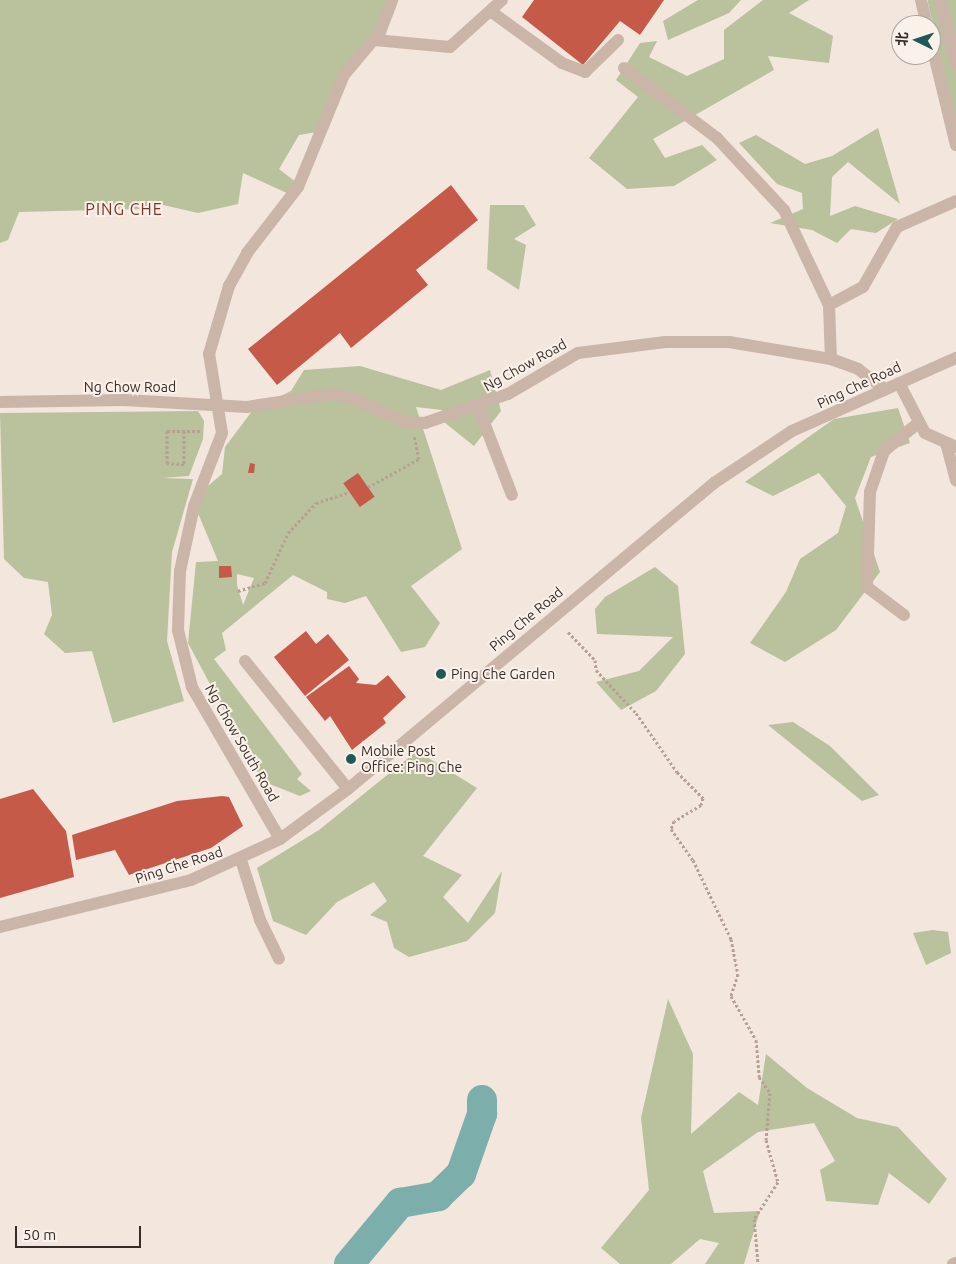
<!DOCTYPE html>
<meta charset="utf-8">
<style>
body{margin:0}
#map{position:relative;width:956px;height:1264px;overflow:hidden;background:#f2e6dd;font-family:Ubuntu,"Noto Sans SC",sans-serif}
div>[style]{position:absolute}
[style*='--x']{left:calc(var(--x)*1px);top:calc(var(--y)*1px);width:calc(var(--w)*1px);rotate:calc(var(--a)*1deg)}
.green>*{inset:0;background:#b9c19d}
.river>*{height:30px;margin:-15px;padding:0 15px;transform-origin:15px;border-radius:15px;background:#7cafac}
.building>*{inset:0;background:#c55a49;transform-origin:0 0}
.path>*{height:3px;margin-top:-1.5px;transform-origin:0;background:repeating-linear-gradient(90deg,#b69f93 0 2.5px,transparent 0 5px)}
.minor>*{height:12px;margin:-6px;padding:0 6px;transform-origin:6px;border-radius:6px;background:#cbb5a9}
.dots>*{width:14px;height:14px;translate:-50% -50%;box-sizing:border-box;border:2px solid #faf1ea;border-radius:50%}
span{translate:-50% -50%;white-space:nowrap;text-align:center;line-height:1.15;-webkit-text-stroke:4px #faf1ea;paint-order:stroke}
.street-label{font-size:14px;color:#382c29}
.poi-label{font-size:14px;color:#382c29}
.left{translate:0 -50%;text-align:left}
.quarter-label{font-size:16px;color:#863022;letter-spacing:1px}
.north{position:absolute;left:891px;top:15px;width:50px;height:50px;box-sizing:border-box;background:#faf1ea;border:1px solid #aca29d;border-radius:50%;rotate:274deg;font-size:14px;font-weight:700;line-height:20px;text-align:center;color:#382c29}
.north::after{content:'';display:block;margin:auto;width:18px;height:22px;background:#1e5957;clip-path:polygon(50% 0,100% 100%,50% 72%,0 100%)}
.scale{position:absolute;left:15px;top:1226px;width:126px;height:22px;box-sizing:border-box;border:2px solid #382c29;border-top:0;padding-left:6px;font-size:15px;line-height:18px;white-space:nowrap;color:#382c29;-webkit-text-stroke:4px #faf1ea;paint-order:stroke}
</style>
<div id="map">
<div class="green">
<div style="clip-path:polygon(0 0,391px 0,317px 132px,299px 135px,279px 169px,297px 183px,289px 194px,243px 173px,238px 204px,198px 213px,159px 204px,138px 209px,19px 212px,8px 240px,0 243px)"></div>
<div style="clip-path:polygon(698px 0,741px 0,729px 13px,668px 40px,663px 21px)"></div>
<div style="clip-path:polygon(763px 0,809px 0,789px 13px,833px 36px,829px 63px,768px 56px,774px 70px,653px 139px,665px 158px,702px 145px,717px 160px,674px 186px,627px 189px,589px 158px,638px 97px,616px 80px,640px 43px,657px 41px,649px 57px,687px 76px,724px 59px,724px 30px)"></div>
<div style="clip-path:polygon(928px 0,956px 0,956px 124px,928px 3px)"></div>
<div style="clip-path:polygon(878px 128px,900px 204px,848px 162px,832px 177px,830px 216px,855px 206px,898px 219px,876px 233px,851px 229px,837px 243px,812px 230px,770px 223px,803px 209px,802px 193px,777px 184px,739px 143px,756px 135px,805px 164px,832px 156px)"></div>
<div style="clip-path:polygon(490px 205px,524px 205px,536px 225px,514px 239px,526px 245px,519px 290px,487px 269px)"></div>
<div style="clip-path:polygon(evenodd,360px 366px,441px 390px,490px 370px,501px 411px,474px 446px,444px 422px,442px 410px,416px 407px,462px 549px,411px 586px,440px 623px,425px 647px,401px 652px,366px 596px,345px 603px,327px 599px,327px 592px,293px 575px,222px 633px,226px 650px,214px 659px,302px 774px,297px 779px,311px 791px,300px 796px,262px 781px,188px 643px,196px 562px,218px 561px,195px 506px,201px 492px,222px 474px,225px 447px,253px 410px,291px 391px,304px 370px,360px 366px,237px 574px,254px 578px,243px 605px,237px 585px,237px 574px)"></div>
<div style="clip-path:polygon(898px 408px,910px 443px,871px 457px,855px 498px,880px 572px,836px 630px,785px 662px,750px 643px,786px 592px,800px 559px,838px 533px,846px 506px,819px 473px,773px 496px,745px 482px,834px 419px)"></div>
<div style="clip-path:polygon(198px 411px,204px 421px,203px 439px,189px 476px,162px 478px,193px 479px,172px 552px,167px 641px,184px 701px,113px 723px,92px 651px,65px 653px,44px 634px,52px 615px,48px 582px,24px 578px,4px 559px,0 413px)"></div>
<div style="clip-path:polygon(655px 567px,678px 586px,685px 654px,656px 691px,621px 710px,596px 682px,639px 671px,673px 637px,597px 634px,595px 609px,605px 597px)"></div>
<div style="clip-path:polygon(793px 722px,830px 746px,879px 795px,862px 801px,768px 725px)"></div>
<div style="clip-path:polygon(417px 751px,477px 788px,423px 856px,462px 875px,443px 897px,468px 923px,502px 871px,495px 913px,467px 941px,409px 957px,394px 948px,387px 922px,370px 915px,387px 901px,374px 882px,337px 902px,306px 935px,273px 921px,257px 868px,319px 830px)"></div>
<div style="clip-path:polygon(933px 930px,948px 932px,951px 953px,926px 965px,913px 933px)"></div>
<div style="clip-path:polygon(668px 999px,693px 1054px,691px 1134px,739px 1092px,758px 1105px,766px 1054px,807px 1088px,857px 1118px,898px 1127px,947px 1179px,929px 1204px,889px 1173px,878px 1205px,826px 1201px,820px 1170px,835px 1161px,814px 1123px,758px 1132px,703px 1171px,714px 1213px,760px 1211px,744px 1264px,705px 1264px,719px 1243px,700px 1239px,671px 1264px,620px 1264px,601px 1248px,649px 1190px,641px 1118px)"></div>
</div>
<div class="river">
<div style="--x:349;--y:1264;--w:80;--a:-50.1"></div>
<div style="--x:400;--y:1203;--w:39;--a:-10"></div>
<div style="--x:438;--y:1196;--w:32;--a:-44"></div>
<div style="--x:461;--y:1174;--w:64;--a:-70.7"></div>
<div style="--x:482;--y:1114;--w:14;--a:-90"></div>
</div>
<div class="building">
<div style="clip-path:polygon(534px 0,664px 0,640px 35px,620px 21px,583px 65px,522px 17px)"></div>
<div style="clip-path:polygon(451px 185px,478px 220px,416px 270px,428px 285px,351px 348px,340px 333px,277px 385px,248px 349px)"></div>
<div style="clip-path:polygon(250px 463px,255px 464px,254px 473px,248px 473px)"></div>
<div style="left:358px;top:473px;width:29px;height:18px;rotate:55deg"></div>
<div style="clip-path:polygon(219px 566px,231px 566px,232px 577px,219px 578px)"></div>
<div style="clip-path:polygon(306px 631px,316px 644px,328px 634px,349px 660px,305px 696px,274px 657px)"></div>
<div style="clip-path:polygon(349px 666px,359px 679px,356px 683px,376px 685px,388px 675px,406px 697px,383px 718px,386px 723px,352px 750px,330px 716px,325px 721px,306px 697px)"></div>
<div style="clip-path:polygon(33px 789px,66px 831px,74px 877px,0 898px,0 799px)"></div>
<div style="clip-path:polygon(222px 796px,229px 797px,243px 826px,211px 848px,129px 875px,115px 850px,76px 860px,72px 835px,177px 801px)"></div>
</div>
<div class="path">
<div style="--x:184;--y:431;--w:33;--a:90"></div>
<div style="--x:184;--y:464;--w:17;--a:-177"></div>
<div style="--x:167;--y:463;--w:32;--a:-90"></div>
<div style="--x:167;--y:431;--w:34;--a:0"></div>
<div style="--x:368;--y:487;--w:58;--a:-28.8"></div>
<div style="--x:419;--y:459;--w:25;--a:-102"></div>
<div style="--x:238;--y:591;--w:28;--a:-17"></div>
<div style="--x:265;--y:583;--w:55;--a:-65.3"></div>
<div style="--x:288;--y:533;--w:41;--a:-47"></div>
<div style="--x:316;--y:503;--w:35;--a:-18"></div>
<div style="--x:568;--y:632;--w:39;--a:46"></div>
<div style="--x:595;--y:660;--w:10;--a:84"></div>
<div style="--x:596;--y:670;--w:59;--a:47.1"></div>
<div style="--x:636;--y:713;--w:72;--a:55.2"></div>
<div style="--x:677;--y:772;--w:37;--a:45"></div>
<div style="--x:703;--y:798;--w:7;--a:106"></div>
<div style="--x:701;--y:805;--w:31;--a:149"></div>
<div style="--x:674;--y:821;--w:9;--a:111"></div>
<div style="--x:671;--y:829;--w:38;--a:55"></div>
<div style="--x:693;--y:860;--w:88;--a:64.3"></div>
<div style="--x:731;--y:939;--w:36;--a:79"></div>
<div style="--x:738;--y:974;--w:23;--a:108"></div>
<div style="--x:731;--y:996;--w:51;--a:60.4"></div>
<div style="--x:756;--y:1040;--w:37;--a:85"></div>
<div style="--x:759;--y:1077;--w:19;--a:55"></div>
<div style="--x:770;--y:1093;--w:47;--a:94.9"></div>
<div style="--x:766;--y:1140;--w:44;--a:74.1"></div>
<div style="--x:778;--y:1182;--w:44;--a:123"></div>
<div style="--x:754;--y:1219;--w:45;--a:84.9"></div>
</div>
<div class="minor">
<div style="--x:921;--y:0;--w:26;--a:77"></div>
<div style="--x:940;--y:0;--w:66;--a:76"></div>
<div style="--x:493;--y:13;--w:85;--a:35.9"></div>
<div style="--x:562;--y:63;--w:25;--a:21"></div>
<div style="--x:585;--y:72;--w:46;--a:-44.1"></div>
<div style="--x:375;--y:40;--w:75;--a:5.3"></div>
<div style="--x:450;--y:47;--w:70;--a:-42.1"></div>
<div style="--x:931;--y:42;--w:106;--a:76.4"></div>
<div style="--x:624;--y:68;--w:116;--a:37"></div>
<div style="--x:717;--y:138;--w:98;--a:47.1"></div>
<div style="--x:784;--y:210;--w:105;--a:64.7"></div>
<div style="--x:829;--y:305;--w:54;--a:87.9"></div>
<div style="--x:829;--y:305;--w:38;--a:-28"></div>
<div style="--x:863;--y:287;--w:69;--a:-60.5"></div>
<div style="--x:897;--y:227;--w:64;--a:-23.8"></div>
<div style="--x:899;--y:383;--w:56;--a:62.5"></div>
<div style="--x:925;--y:433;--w:34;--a:24"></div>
<div style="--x:0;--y:402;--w:124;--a:-0.9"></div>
<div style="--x:124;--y:400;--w:123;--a:3.3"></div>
<div style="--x:247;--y:407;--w:86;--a:-8.7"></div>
<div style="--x:332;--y:394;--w:24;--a:12"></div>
<div style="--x:355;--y:399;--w:55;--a:24.7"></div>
<div style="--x:405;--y:422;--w:20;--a:3"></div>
<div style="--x:425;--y:423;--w:88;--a:-19.3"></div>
<div style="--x:508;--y:394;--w:81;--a:-30.4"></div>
<div style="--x:578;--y:353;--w:88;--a:-7.2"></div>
<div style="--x:665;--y:342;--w:64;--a:0"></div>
<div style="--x:729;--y:342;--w:103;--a:9.5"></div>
<div style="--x:831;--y:359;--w:29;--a:20"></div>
<div style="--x:858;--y:369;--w:34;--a:37"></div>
<div style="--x:478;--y:407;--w:94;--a:68.9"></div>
<div style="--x:946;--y:443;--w:39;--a:75"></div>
<div style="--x:904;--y:615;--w:46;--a:-142.9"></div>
<div style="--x:867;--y:587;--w:95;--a:-88.2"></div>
<div style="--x:870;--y:492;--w:43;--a:-71.1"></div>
<div style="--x:884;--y:451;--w:44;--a:-39.5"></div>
<div style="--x:245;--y:661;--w:164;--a:51.2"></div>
<div style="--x:280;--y:839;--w:176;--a:-120.1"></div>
<div style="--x:192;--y:687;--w:59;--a:-103.8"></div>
<div style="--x:178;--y:630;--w:59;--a:-88.1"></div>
<div style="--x:180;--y:571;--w:66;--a:-77.8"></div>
<div style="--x:194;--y:506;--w:78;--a:-69"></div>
<div style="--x:222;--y:433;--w:80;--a:-99.3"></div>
<div style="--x:209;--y:354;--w:71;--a:-73.6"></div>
<div style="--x:229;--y:286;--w:38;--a:-61"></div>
<div style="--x:247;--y:253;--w:83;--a:-52.3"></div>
<div style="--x:298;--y:187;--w:121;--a:-67.7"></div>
<div style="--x:344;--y:75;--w:56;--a:-50.1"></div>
<div style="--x:380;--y:32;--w:34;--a:-69"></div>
<div style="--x:241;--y:860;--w:63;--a:72.4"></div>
<div style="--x:260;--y:920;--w:43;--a:64"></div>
<div style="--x:0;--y:927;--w:197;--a:-13.8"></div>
<div style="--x:191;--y:880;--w:98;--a:-24.7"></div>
<div style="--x:280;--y:839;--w:84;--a:-36.3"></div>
<div style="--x:348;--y:789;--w:477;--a:-39.9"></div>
<div style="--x:714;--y:483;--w:94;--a:-33.7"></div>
<div style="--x:792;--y:431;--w:180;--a:-24"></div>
<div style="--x:953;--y:1264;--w:3;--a:-18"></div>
</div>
<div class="dots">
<div style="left:441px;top:674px;background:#1e5957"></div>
<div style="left:351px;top:759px;background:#1e5957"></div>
</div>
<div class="street-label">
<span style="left:525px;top:365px;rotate:-29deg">Ng Chow Road</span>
<span style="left:859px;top:385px;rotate:-25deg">Ping Che Road</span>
<span style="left:130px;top:387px">Ng Chow Road</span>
<span style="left:526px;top:619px;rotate:-40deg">Ping Che Road</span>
<span style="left:242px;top:743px;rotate:60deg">Ng Chow South Road</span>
<span style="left:179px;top:865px;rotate:-18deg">Ping Che Road</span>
</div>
<div class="poi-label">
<span class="left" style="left:451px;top:674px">Ping Che Garden</span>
<span class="left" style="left:361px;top:759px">Mobile Post<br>Office: Ping Che</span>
</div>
<div class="quarter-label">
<span style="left:124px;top:209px">PING CHE</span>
</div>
<div class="north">北</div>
<div class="scale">50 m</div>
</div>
